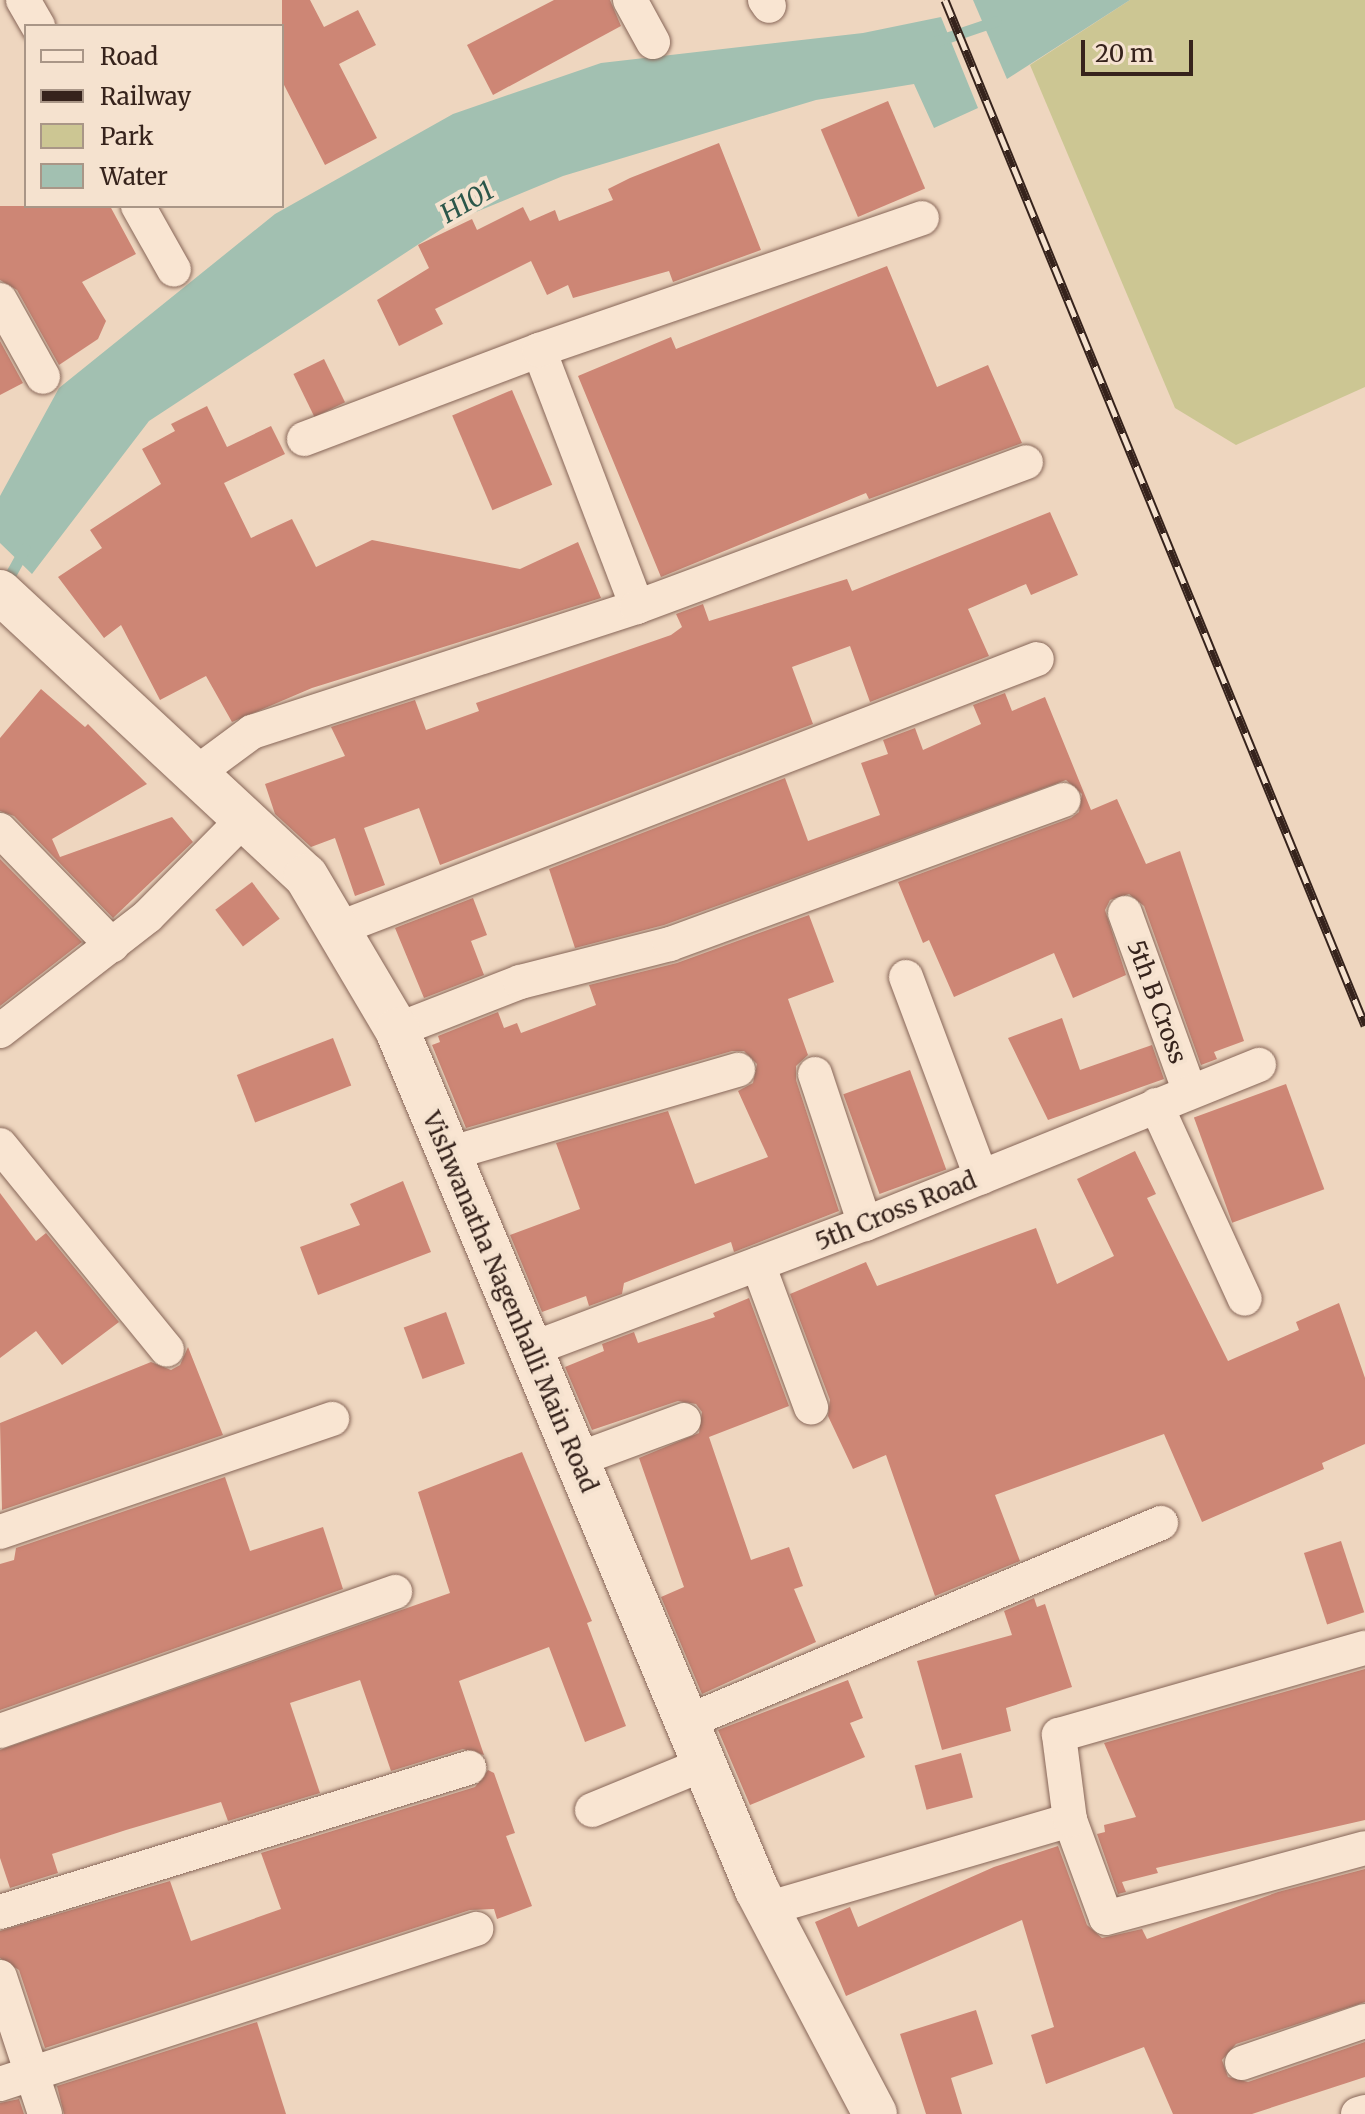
<!DOCTYPE html>
<style>
body{margin:0}
#map{position:relative;width:1365px;height:2114px;overflow:hidden;background:#eed6bf;font-family:Merriweather,serif}
div>[style]{position:absolute}
[style*='--x']{left:calc(var(--x)*1px);top:calc(var(--y)*1px);width:calc(var(--w)*1px);rotate:calc(var(--a)*1deg)}
.green>*{inset:0;background:#ccc693}
.water>*{inset:0;background:#a2c0b1}
.stream>*{height:11px;margin:-5.5px;padding:0 5.5px;transform-origin:5.5px;border-radius:5.5px;background:#a2c0b1}
.building>*{inset:0;background:#cd8675;transform-origin:0 0}
.roads{filter:drop-shadow(0 0 2px #876658) drop-shadow(0 0 2px #876658)}
.street>*{height:34px;margin:-17px;padding:0 17px;transform-origin:17px;border-radius:17px;background:#f9e5d2}
.secondary>*{height:44px;margin:-22px;padding:0 22px;transform-origin:22px;border-radius:22px;background:#f9e5d2}
.rail>*{height:9px;margin-top:-4.5px;transform-origin:0;background:repeating-linear-gradient(90deg,#f5e2cf 0 18px,#36231c 0 36px);box-sizing:border-box;border-block:2px solid #36231c}
span{translate:-50% -50%;white-space:nowrap;text-align:center;line-height:1.15;-webkit-text-stroke:8px #f5e2cf;paint-order:stroke}
.street-label{font-size:24px;color:#36231c}
.water-label{font-size:26px;color:#2b564a;font-style:italic}
.legend{position:absolute;left:24px;top:24px;width:260px;height:184px;box-sizing:border-box;background:#f5e2cf;border:2px solid #a99687;margin:0;padding:10px 14px;list-style:none;font-size:24px;color:#36231c}
.legend li{display:flex;align-items:center;gap:16px;height:40px}
.legend b{width:40px;border:2px solid #a99687}
.scale{position:absolute;left:1081px;top:40px;width:112px;height:36px;box-sizing:border-box;border:4px solid #36231c;border-top:0;padding-left:10px;font-size:24px;line-height:28px;white-space:nowrap;color:#36231c;-webkit-text-stroke:6px #f5e2cf;paint-order:stroke}
</style>
<div id="map">
<div class="green">
<div style="clip-path:polygon(1130px 0,1365px 0,1365px 387px,1236px 445px,1175px 408px,1030px 65px)"></div>
</div>
<div class="water">
<div style="clip-path:polygon(973px 0,1130px 0,1007px 79px)"></div>
<div style="clip-path:polygon(941px 17px,978px 108px,934px 128px,914px 84px,816px 100px,563px 176px,454px 221px,149px 421px,32px 574px,0 543px,0 496px,59px 388px,275px 214px,453px 114px,601px 63px,863px 33px)"></div>
</div>
<div class="stream">
<div style="--x:937;--y:41;--w:62;--a:-18.7"></div>
<div style="--x:4;--y:586;--w:43;--a:-61.1"></div>
</div>
<div class="building">
<div style="clip-path:polygon(282px 0,310px 0,324px 27px,358px 10px,376px 45px,339px 64px,377px 138px,325px 165px,282px 81px)"></div>
<div style="clip-path:polygon(554px 0,610px 0,621px 26px,493px 95px,467px 45px)"></div>
<div style="left:888px;top:101px;width:95px;height:73px;rotate:67deg"></div>
<div style="clip-path:polygon(719px 143px,761px 250px,673px 282px,669px 271px,573px 298px,568px 285px,547px 295px,531px 261px,435px 309px,443px 324px,399px 346px,377px 300px,429px 268px,418px 245px,472px 219px,477px 230px,523px 207px,530px 221px,555px 210px,559px 221px,613px 200px,608px 189px,630px 178px)"></div>
<div style="clip-path:polygon(0 206px,110px 206px,136px 254px,82px 282px,106px 321px,98px 339px,59px 365px,17px 290px,0 280px)"></div>
<div style="clip-path:polygon(887px 266px,937px 387px,988px 365px,1022px 443px,869px 499px,866px 493px,661px 577px,578px 376px,671px 337px,676px 349px)"></div>
<div style="clip-path:polygon(0 341px,23px 383px,0 395px)"></div>
<div style="left:324px;top:359px;width:48px;height:34px;rotate:64deg"></div>
<div style="left:512px;top:390px;width:103px;height:65px;rotate:67deg"></div>
<div style="clip-path:polygon(207px 406px,227px 447px,271px 426px,285px 454px,224px 483px,251px 538px,292px 519px,316px 567px,372px 540px,520px 569px,578px 542px,601px 598px,312px 688px,232px 722px,206px 676px,160px 700px,121px 625px,104px 638px,58px 577px,102px 548px,90px 530px,161px 484px,142px 449px,175px 431px,171px 424px)"></div>
<div style="clip-path:polygon(1050px 512px,1078px 575px,1031px 595px,1026px 584px,968px 609px,989px 656px,870px 702px,850px 646px,792px 667px,813px 724px,440px 865px,419px 808px,364px 828px,385px 885px,355px 896px,335px 838px,311px 847px,275px 814px,265px 784px,345px 756px,331px 727px,415px 700px,426px 730px,479px 711px,476px 703px,671px 635px,682px 627px,676px 614px,703px 604px,709px 621px,847px 579px,852px 591px)"></div>
<div style="clip-path:polygon(41px 689px,85px 727px,88px 724px,147px 784px,52px 839px,60px 857px,172px 817px,193px 842px,113px 918px,14px 816px,0 811px,0 738px)"></div>
<div style="clip-path:polygon(1005px 693px,1012px 711px,1045px 697px,1091px 810px,1117px 799px,1146px 864px,1180px 851px,1244px 1041px,1214px 1052px,1217px 1059px,1201px 1065px,1144px 906px,1129px 894px,1110px 900px,1105px 910px,1126px 975px,1073px 998px,1054px 953px,954px 997px,929px 940px,923px 943px,898px 882px,1071px 818px,1079px 812px,1082px 794px,1066px 780px,664px 925px,575px 948px,549px 869px,785px 778px,808px 841px,880px 815px,861px 763px,888px 754px,883px 740px,915px 728px,923px 750px,981px 724px,973px 705px)"></div>
<div style="clip-path:polygon(0 859px,82px 942px,0 1006px)"></div>
<div style="left:252px;top:882px;width:46px;height:46px;rotate:53deg"></div>
<div style="clip-path:polygon(473px 898px,487px 935px,471px 941px,484px 975px,424px 998px,395px 928px)"></div>
<div style="clip-path:polygon(809px 915px,834px 982px,788px 999px,808px 1055px,796px 1066px,796px 1080px,839px 1211px,734px 1252px,731px 1242px,673px 1264px,624px 1283px,622px 1294px,589px 1306px,586px 1296px,542px 1312px,510px 1235px,580px 1209px,556px 1143px,668px 1111px,695px 1184px,768px 1157px,738px 1091px,753px 1083px,757px 1064px,744px 1051px,732px 1051px,466px 1128px,432px 1045px,440px 1042px,438px 1036px,498px 1012px,504px 1028px,517px 1023px,521px 1033px,596px 1005px,589px 985px,677px 963px)"></div>
<div style="clip-path:polygon(1062px 1018px,1080px 1070px,1152px 1045px,1164px 1079px,1048px 1120px,1008px 1038px)"></div>
<div style="left:333px;top:1038px;width:51px;height:103px;rotate:69deg"></div>
<div style="left:910px;top:1070px;width:106px;height:71px;rotate:70deg"></div>
<div style="left:1286px;top:1084px;width:112px;height:98px;rotate:70deg"></div>
<div style="clip-path:polygon(1135px 1151px,1156px 1194px,1147px 1198px,1228px 1361px,1299px 1330px,1296px 1322px,1339px 1303px,1365px 1378px,1365px 1444px,1322px 1463px,1324px 1469px,1202px 1522px,1164px 1434px,995px 1495px,1020px 1561px,935px 1596px,886px 1455px,853px 1469px,828px 1416px,830px 1400px,790px 1294px,866px 1262px,877px 1286px,1036px 1228px,1057px 1284px,1114px 1256px,1077px 1179px)"></div>
<div style="clip-path:polygon(403px 1181px,431px 1252px,318px 1295px,300px 1247px,360px 1225px,350px 1204px)"></div>
<div style="clip-path:polygon(0 1193px,36px 1241px,46px 1233px,119px 1322px,62px 1365px,36px 1331px,0 1358px)"></div>
<div style="clip-path:polygon(749px 1298px,789px 1406px,709px 1437px,751px 1560px,789px 1547px,803px 1586px,794px 1589px,816px 1642px,702px 1694px,661px 1597px,684px 1587px,639px 1458px,699px 1433px,702px 1412px,696px 1404px,678px 1401px,592px 1430px,565px 1367px,604px 1351px,602px 1344px,634px 1332px,638px 1343px,715px 1317px,713px 1313px)"></div>
<div style="left:446px;top:1312px;width:55px;height:45px;rotate:70deg"></div>
<div style="clip-path:polygon(188px 1347px,223px 1435px,2px 1510px,0 1423px,151px 1362px,171px 1370px,180px 1365px)"></div>
<div style="clip-path:polygon(522px 1452px,592px 1621px,587px 1623px,626px 1726px,585px 1742px,549px 1647px,459px 1681px,484px 1755px,463px 1749px,391px 1771px,360px 1680px,290px 1703px,320px 1793px,228px 1821px,221px 1802px,126px 1830px,52px 1854px,58px 1873px,10px 1888px,0 1858px,0 1750px,450px 1593px,418px 1492px)"></div>
<div style="clip-path:polygon(225px 1477px,250px 1551px,323px 1527px,343px 1589px,0 1710px,0 1564px,14px 1560px,16px 1548px)"></div>
<div style="left:1341px;top:1541px;width:75px;height:39px;rotate:72deg"></div>
<div style="clip-path:polygon(1034px 1598px,1037px 1607px,1045px 1604px,1072px 1687px,1006px 1708px,1011px 1731px,942px 1750px,917px 1661px,1012px 1635px,1004px 1611px)"></div>
<div style="clip-path:polygon(1365px 1669px,1365px 1820px,1156px 1868px,1158px 1873px,1122px 1882px,1126px 1892px,1118px 1894px,1097px 1834px,1105px 1832px,1104px 1825px,1136px 1817px,1104px 1743px)"></div>
<div style="clip-path:polygon(848px 1680px,863px 1718px,850px 1723px,865px 1757px,750px 1805px,718px 1730px)"></div>
<div style="left:961px;top:1753px;width:46px;height:48px;rotate:75deg"></div>
<div style="clip-path:polygon(488px 1770px,494px 1773px,515px 1833px,506px 1836px,532px 1906px,497px 1919px,494px 1909px,470px 1910px,45px 2048px,19px 1970px,0 1958px,0 1931px,170px 1881px,191px 1941px,281px 1909px,261px 1853px,475px 1787px)"></div>
<div style="clip-path:polygon(1058px 1846px,1087px 1925px,1102px 1938px,1142px 1929px,1147px 1939px,1278px 1892px,1365px 1869px,1365px 2002px,1236px 2044px,1222px 2060px,1228px 2077px,1248px 2082px,1365px 2042px,1365px 2077px,1252px 2114px,1173px 2114px,1144px 2047px,1046px 2084px,1031px 2035px,1054px 2027px,1022px 1920px,846px 1996px,815px 1922px,850px 1907px,858px 1927px,994px 1867px)"></div>
<div style="clip-path:polygon(976px 2010px,993px 2064px,951px 2078px,962px 2114px,926px 2114px,900px 2034px)"></div>
<div style="clip-path:polygon(257px 2022px,286px 2114px,64px 2114px,57px 2086px)"></div>
<div style="clip-path:polygon(19px 2099px,24px 2114px,0 2114px,0 2103px)"></div>
</div>
<div class="roads">
<div class="street">
<div style="--x:23;--y:0;--w:30;--a:60"></div>
<div style="--x:630;--y:0;--w:48;--a:61.3"></div>
<div style="--x:765;--y:0;--w:7;--a:56"></div>
<div style="--x:138;--y:206;--w:73;--a:60.6"></div>
<div style="--x:0;--y:300;--w:88;--a:60.8"></div>
<div style="--x:539;--y:350;--w:275;--a:69.1"></div>
<div style="--x:304;--y:439;--w:251;--a:-20.7"></div>
<div style="--x:539;--y:350;--w:405;--a:-19"></div>
<div style="--x:195;--y:774;--w:71;--a:-36.4"></div>
<div style="--x:252;--y:732;--w:405;--a:-18"></div>
<div style="--x:637;--y:607;--w:415;--a:-20.4"></div>
<div style="--x:0;--y:830;--w:161;--a:45.8"></div>
<div style="--x:1125;--y:913;--w:188;--a:70.1"></div>
<div style="--x:337;--y:929;--w:750;--a:-21.09"></div>
<div style="--x:906;--y:977;--w:214;--a:69.4"></div>
<div style="--x:397;--y:1030;--w:132;--a:-21.3"></div>
<div style="--x:520;--y:982;--w:155;--a:-14.2"></div>
<div style="--x:670;--y:944;--w:419;--a:-20.1"></div>
<div style="--x:0;--y:1031;--w:187;--a:-37.8"></div>
<div style="--x:148;--y:916;--w:136;--a:-45.3"></div>
<div style="--x:815;--y:1074;--w:158;--a:71.6"></div>
<div style="--x:1156;--y:1105;--w:213;--a:65.4"></div>
<div style="--x:0;--y:1145;--w:264;--a:50.8"></div>
<div style="--x:448;--y:1154;--w:302;--a:-16.2"></div>
<div style="--x:758;--y:1264;--w:153;--a:69.7"></div>
<div style="--x:529;--y:1350;--w:359;--a:-20.6"></div>
<div style="--x:865;--y:1224;--w:425;--a:-22"></div>
<div style="--x:576;--y:1460;--w:115;--a:-20.3"></div>
<div style="--x:0;--y:1532;--w:351;--a:-18.8"></div>
<div style="--x:689;--y:1721;--w:512;--a:-22.76"></div>
<div style="--x:0;--y:1731;--w:419;--a:-19.4"></div>
<div style="--x:592;--y:1810;--w:121;--a:-22.3"></div>
<div style="--x:1070;--y:1820;--w:104;--a:69.8"></div>
<div style="--x:1106;--y:1918;--w:268;--a:-15.1"></div>
<div style="--x:766;--y:1909;--w:317;--a:-16.3"></div>
<div style="--x:1070;--y:1820;--w:86;--a:-97.4"></div>
<div style="--x:1059;--y:1735;--w:318;--a:-15.9"></div>
<div style="--x:0;--y:1912;--w:491;--a:-17.1"></div>
<div style="--x:0;--y:1977;--w:144;--a:71.8"></div>
<div style="--x:1242;--y:2063;--w:130;--a:-18.9"></div>
<div style="--x:0;--y:2084;--w:501;--a:-18.04"></div>
<div style="--x:1358;--y:2114;--w:7;--a:-16"></div>
</div>
<div class="secondary">
<div style="--x:0;--y:592;--w:417;--a:42.9"></div>
<div style="--x:306;--y:876;--w:179;--a:59.4"></div>
<div style="--x:397;--y:1030;--w:932;--a:67.29"></div>
<div style="--x:757;--y:1890;--w:253;--a:62.2"></div>
</div>
</div>
<div class="rail">
<div style="--x:945;--y:0;--w:1108;--a:67.72"></div>
</div>
<div class="street-label">
<span style="left:1157px;top:1002px;rotate:70deg">5th B Cross</span>
<span style="left:896px;top:1211px;rotate:-22deg">5th Cross Road</span>
<span style="left:510px;top:1302px;rotate:67deg">Vishwanatha Nagenhalli Main Road</span>
</div>
<div class="water-label">
<span style="left:467px;top:202px;rotate:-30deg">H101</span>
</div>
<ul class="legend">
<li><b style="height:10px;background:#f9e5d2"></b>Road</li>
<li><b style="height:10px;background:#36231c"></b>Railway</li>
<li><b style="height:22px;background:#ccc693"></b>Park</li>
<li><b style="height:22px;background:#a2c0b1"></b>Water</li>
</ul>
<div class="scale">20 m</div>
</div>
